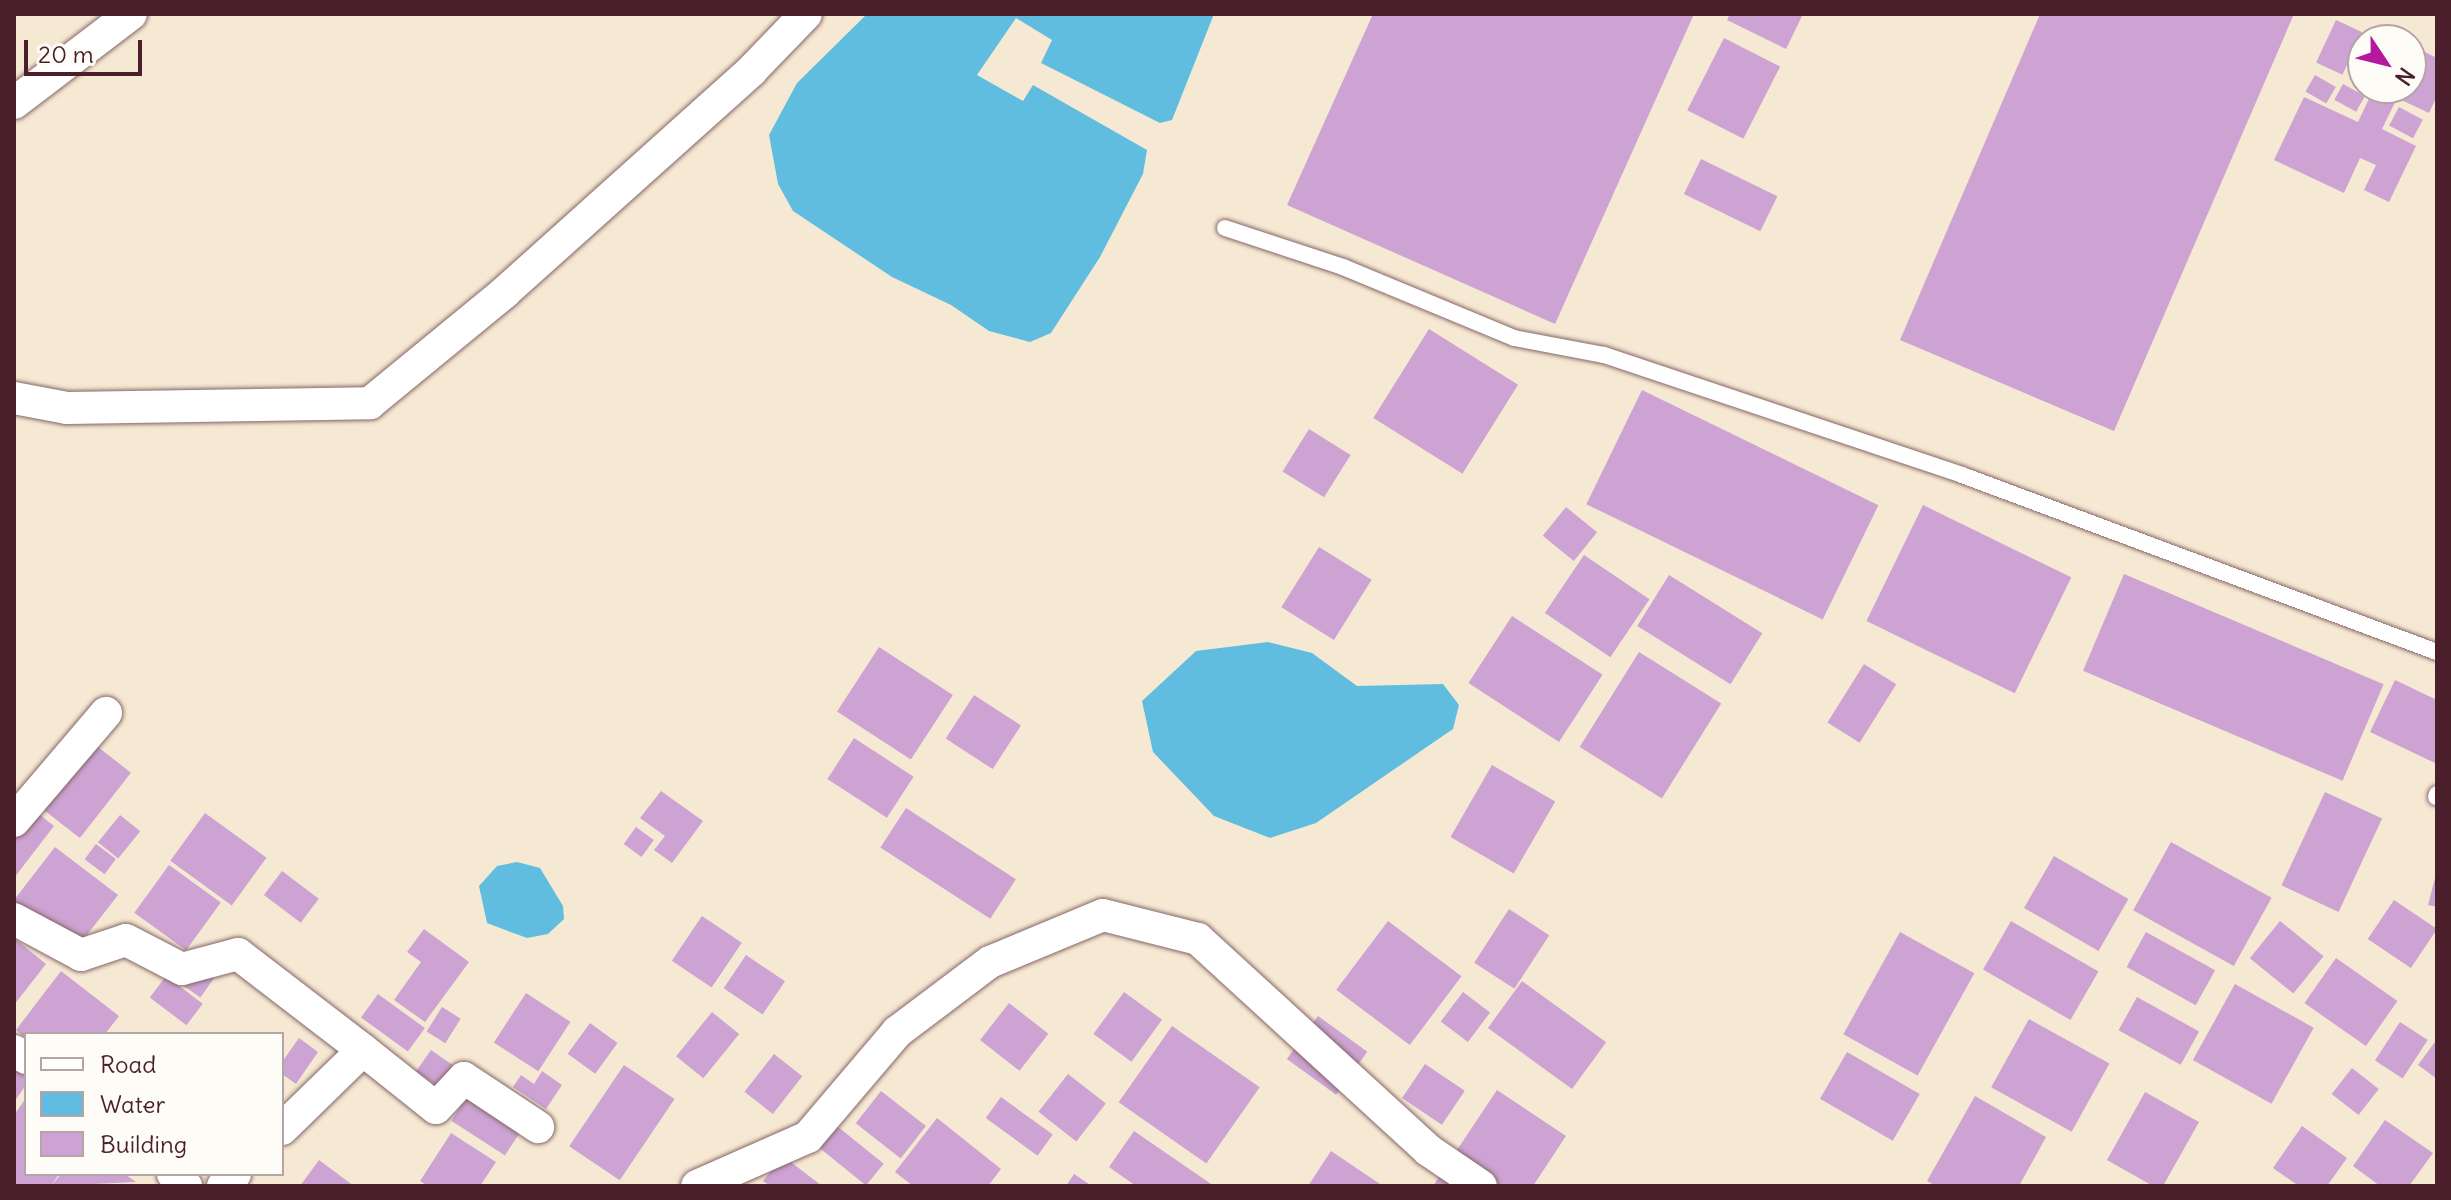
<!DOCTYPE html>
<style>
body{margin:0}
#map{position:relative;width:2451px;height:1200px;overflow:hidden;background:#f6e9d4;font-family:Delius,sans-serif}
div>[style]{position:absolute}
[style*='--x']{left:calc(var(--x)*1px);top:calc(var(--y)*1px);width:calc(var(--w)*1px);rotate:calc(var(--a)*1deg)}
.water>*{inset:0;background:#61bddf}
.building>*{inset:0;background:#cca3d3;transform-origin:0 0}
.roads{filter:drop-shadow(0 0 2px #866666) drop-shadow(0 0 2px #866666)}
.service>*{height:16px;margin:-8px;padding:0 8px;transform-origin:8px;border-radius:8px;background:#fff}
.minor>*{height:32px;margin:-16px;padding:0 16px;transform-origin:16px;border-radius:16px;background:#fff}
span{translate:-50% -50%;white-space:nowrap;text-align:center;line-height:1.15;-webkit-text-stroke:6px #fdfcf7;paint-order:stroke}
.frame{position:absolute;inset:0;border:16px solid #4a1f2b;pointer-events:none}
.legend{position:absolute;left:24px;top:1032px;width:260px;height:144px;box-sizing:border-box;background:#fdfcf7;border:2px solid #b5a4a5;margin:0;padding:10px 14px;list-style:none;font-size:24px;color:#4a1f2b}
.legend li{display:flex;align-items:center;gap:16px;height:40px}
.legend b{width:40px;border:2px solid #b5a4a5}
.north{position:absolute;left:2347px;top:24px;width:80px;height:80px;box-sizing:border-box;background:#fdfcf7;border:2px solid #b5a4a5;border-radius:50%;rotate:125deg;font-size:22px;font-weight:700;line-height:32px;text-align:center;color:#4a1f2b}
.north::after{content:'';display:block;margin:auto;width:28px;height:36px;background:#b5179e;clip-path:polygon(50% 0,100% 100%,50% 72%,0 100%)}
.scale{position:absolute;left:24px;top:40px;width:118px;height:36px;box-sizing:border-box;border:4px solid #4a1f2b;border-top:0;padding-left:10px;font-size:24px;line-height:28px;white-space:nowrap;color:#4a1f2b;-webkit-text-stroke:6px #fdfcf7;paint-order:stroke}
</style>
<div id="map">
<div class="water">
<div style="clip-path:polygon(867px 14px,1214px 14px,1172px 120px,1160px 123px,1041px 63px,1052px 40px,1016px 18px,977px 75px,1023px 101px,1033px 85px,1147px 150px,1143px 174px,1100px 257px,1051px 333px,1030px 342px,989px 331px,951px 305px,892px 277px,793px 211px,778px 184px,769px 135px,797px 83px)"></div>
<div style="clip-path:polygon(1268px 642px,1312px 653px,1357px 686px,1443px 684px,1459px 705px,1453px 729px,1316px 823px,1270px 838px,1214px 816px,1153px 752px,1142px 701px,1196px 651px)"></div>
<div style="clip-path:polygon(517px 862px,540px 868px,563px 906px,564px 919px,548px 934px,527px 938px,487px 923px,479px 886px,497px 866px)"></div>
</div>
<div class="building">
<div style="clip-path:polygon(1373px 14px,1694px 14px,1555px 324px,1287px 205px)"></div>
<div style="clip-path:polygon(1730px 14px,1803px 14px,1786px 49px,1727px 20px)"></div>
<div style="clip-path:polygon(2040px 14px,2294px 14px,2114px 431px,1900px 340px)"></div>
<div style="left:2336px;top:20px;width:29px;height:47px;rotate:25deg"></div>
<div style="clip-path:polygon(2377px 29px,2400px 40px,2371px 40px)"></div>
<div style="left:1724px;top:38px;width:63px;height:81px;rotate:27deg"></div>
<div style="clip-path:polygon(2411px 45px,2437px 58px,2437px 96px,2429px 113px,2397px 98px,2382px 129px,2416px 146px,2389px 202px,2364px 190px,2376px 165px,2360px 158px,2344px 193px,2274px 160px,2304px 97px,2358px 122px,2374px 88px,2411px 88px)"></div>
<div style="clip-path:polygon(2363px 58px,2363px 82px,2354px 77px)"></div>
<div style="left:2315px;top:75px;width:24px;height:19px;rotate:30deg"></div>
<div style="left:2343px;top:84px;width:25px;height:18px;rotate:29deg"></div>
<div style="left:2399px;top:107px;width:27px;height:21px;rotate:28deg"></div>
<div style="left:1701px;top:159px;width:85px;height:39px;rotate:26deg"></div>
<div style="left:1429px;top:329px;width:105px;height:105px;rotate:32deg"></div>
<div style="left:1642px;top:390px;width:263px;height:127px;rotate:26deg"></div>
<div style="left:1309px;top:429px;width:49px;height:50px;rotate:32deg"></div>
<div style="left:1923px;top:505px;width:165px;height:129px;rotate:26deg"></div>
<div style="left:1566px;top:507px;width:40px;height:37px;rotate:39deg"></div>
<div style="left:1319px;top:547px;width:62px;height:71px;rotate:32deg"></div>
<div style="left:1584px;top:555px;width:79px;height:70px;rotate:34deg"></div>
<div style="left:2124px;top:574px;width:282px;height:105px;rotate:23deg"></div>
<div style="left:1669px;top:575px;width:110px;height:60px;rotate:32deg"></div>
<div style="left:1512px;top:616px;width:108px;height:80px;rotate:33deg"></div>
<div style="left:879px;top:647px;width:88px;height:77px;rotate:33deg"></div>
<div style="left:1639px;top:652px;width:97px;height:112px;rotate:32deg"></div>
<div style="left:1864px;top:664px;width:38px;height:69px;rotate:32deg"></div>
<div style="clip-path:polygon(2395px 680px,2437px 700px,2437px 764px,2370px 732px)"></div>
<div style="left:974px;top:695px;width:56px;height:52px;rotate:33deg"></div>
<div style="left:75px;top:729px;width:71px;height:83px;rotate:38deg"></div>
<div style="left:854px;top:738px;width:71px;height:49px;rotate:33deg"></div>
<div style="left:1492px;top:765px;width:73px;height:83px;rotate:30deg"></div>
<div style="clip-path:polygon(661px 791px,703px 821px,672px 863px,654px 850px,665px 836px,640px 818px)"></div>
<div style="left:2325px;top:792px;width:63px;height:103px;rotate:25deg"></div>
<div style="clip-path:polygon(20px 799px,54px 826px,14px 878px,14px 807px)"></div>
<div style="left:906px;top:808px;width:131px;height:47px;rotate:33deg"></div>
<div style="left:205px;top:813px;width:76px;height:59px;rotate:36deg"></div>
<div style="left:120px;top:815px;width:26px;height:35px;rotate:39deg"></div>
<div style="left:636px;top:827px;width:22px;height:21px;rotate:36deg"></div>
<div style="left:2171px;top:842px;width:115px;height:78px;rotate:29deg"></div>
<div style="left:96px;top:844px;width:25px;height:19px;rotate:37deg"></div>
<div style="clip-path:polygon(55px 847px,118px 895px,69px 958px,14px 916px,14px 900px)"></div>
<div style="left:2054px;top:856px;width:86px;height:60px;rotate:30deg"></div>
<div style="left:169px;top:865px;width:64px;height:59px;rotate:36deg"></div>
<div style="left:282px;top:871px;width:46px;height:30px;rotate:37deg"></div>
<div style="clip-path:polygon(2436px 874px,2437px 874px,2437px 907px,2428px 905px)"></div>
<div style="left:2394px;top:900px;width:52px;height:47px;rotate:34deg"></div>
<div style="left:1509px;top:909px;width:48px;height:64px;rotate:33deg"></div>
<div style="left:702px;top:916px;width:48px;height:54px;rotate:34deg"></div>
<div style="left:1388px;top:921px;width:92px;height:86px;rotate:37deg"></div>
<div style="left:2011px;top:921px;width:101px;height:56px;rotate:30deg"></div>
<div style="left:2280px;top:921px;width:56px;height:48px;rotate:39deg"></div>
<div style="clip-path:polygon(424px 929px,469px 962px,425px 1022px,394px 1000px,421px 962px,407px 952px)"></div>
<div style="left:1900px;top:932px;width:85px;height:117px;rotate:29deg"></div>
<div style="left:2146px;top:932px;width:79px;height:40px;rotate:29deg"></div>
<div style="clip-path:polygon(14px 938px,46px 964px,14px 1005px)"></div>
<div style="left:746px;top:955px;width:47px;height:40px;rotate:34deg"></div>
<div style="left:2336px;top:958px;width:75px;height:55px;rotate:35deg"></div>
<div style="left:201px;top:960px;width:21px;height:31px;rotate:35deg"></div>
<div style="clip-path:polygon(61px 971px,119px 1016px,105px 1034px,26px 1038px,16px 1030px)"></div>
<div style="left:166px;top:976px;width:46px;height:27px;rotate:37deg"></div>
<div style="left:1522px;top:981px;width:104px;height:58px;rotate:36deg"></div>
<div style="left:2235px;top:984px;width:90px;height:87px;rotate:29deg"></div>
<div style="left:1124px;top:992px;width:47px;height:52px;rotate:36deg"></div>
<div style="left:1463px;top:992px;width:34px;height:37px;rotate:37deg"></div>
<div style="left:526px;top:993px;width:53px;height:59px;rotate:33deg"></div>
<div style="left:378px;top:994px;width:58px;height:29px;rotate:36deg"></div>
<div style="left:2137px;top:997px;width:71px;height:38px;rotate:29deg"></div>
<div style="left:1009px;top:1003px;width:50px;height:47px;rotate:38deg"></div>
<div style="left:442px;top:1007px;width:22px;height:29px;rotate:32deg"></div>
<div style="left:712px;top:1012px;width:35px;height:57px;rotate:39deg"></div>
<div style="left:1318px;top:1016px;width:61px;height:53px;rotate:36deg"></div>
<div style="left:2029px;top:1019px;width:92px;height:78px;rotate:29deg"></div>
<div style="left:2400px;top:1022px;width:33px;height:46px;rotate:33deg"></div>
<div style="left:590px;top:1023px;width:34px;height:38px;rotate:36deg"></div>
<div style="left:1172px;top:1026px;width:107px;height:93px;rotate:35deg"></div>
<div style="clip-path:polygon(299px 1038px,318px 1052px,296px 1084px,282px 1074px,282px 1062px)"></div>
<div style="clip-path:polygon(2437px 1039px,2437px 1079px,2418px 1065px)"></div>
<div style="left:431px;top:1050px;width:28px;height:26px;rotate:35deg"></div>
<div style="clip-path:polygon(14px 1052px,26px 1061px,26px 1085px,14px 1102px)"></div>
<div style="left:1847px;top:1052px;width:84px;height:54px;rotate:30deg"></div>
<div style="left:774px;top:1054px;width:36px;height:48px;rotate:38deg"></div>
<div style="left:1425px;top:1064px;width:48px;height:41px;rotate:34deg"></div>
<div style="left:624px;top:1065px;width:61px;height:98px;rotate:34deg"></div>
<div style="left:2352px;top:1068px;width:34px;height:33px;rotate:38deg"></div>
<div style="clip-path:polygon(542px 1071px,562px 1085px,546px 1109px,513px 1087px,521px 1075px,534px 1084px)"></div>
<div style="left:1068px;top:1074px;width:48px;height:48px;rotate:38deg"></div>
<div style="clip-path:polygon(1497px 1090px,1566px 1136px,1533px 1186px,1433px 1186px)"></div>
<div style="left:881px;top:1091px;width:57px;height:41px;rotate:38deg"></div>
<div style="clip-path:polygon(2145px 1092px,2199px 1122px,2163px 1186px,2153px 1186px,2107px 1160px)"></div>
<div style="clip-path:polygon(1975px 1096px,2046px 1137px,2019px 1186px,1936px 1186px,1927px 1181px)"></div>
<div style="left:1001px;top:1097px;width:64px;height:26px;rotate:36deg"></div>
<div style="clip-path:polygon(26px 1098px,26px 1174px,59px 1174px,51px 1186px,14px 1186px,14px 1115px)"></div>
<div style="left:466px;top:1098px;width:64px;height:27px;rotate:33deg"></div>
<div style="left:816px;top:1109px;width:87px;height:28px;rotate:39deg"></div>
<div style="clip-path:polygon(937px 1118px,1001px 1169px,988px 1186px,913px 1186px,895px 1172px)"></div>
<div style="clip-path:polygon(2385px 1120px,2433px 1153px,2409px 1186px,2380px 1186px,2353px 1166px)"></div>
<div style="clip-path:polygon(2302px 1126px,2347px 1158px,2327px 1186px,2299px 1186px,2273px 1168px)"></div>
<div style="clip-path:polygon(1134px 1131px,1214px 1186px,1136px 1186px,1109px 1167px)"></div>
<div style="clip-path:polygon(451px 1133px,496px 1162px,480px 1186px,428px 1186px,420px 1181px)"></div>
<div style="clip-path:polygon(1331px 1151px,1383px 1186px,1308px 1186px)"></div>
<div style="clip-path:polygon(783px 1156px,822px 1186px,770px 1186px,763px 1181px)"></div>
<div style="clip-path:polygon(319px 1160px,354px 1186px,300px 1186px)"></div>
<div style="clip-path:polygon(61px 1174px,125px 1174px,136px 1182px,51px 1186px)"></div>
<div style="clip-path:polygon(1074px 1174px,1092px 1186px,1066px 1186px)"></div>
</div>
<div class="roads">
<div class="service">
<div style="--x:1225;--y:228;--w:124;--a:18.3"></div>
<div style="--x:1343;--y:267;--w:185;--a:22.5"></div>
<div style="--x:1514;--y:338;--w:92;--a:10.7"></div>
<div style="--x:1604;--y:355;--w:378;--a:18.5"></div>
<div style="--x:1962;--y:475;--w:507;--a:20.44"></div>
<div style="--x:2436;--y:797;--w:3;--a:-72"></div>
</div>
<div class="minor">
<div style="--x:14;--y:103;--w:147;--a:-37.3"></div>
<div style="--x:14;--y:398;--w:54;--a:10.7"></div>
<div style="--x:67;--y:408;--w:303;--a:-0.9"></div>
<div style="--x:370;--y:403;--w:175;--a:-39.4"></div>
<div style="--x:505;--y:292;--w:331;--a:-41.9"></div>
<div style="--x:751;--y:71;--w:79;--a:-46"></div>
<div style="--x:14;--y:821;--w:142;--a:-49.6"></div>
<div style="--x:14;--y:919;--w:76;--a:28.2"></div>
<div style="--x:81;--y:955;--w:47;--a:-18.4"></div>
<div style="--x:126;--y:940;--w:63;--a:27.4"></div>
<div style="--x:182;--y:969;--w:58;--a:-15"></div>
<div style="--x:238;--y:954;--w:158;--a:37.5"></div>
<div style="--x:14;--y:1051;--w:14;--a:30"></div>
<div style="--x:282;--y:1129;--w:113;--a:-44.3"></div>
<div style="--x:363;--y:1050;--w:93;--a:38.5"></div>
<div style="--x:436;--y:1108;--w:41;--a:-47"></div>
<div style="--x:464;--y:1078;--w:89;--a:33.5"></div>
<div style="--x:173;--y:1174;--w:18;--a:43"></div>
<div style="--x:223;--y:1186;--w:17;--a:-45"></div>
<div style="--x:697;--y:1186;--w:121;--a:-23.8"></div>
<div style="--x:808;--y:1137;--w:138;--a:-49.7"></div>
<div style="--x:897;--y:1032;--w:116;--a:-37"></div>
<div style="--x:990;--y:962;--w:122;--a:-22.6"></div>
<div style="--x:1103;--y:915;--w:98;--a:14.2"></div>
<div style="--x:1198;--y:939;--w:312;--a:42.5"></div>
<div style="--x:1428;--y:1150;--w:64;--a:34.2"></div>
</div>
</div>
<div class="frame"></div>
<ul class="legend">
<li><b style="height:10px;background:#fff"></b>Road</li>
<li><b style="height:22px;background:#61bddf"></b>Water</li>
<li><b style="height:22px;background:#cca3d3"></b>Building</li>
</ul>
<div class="north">N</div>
<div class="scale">20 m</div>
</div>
